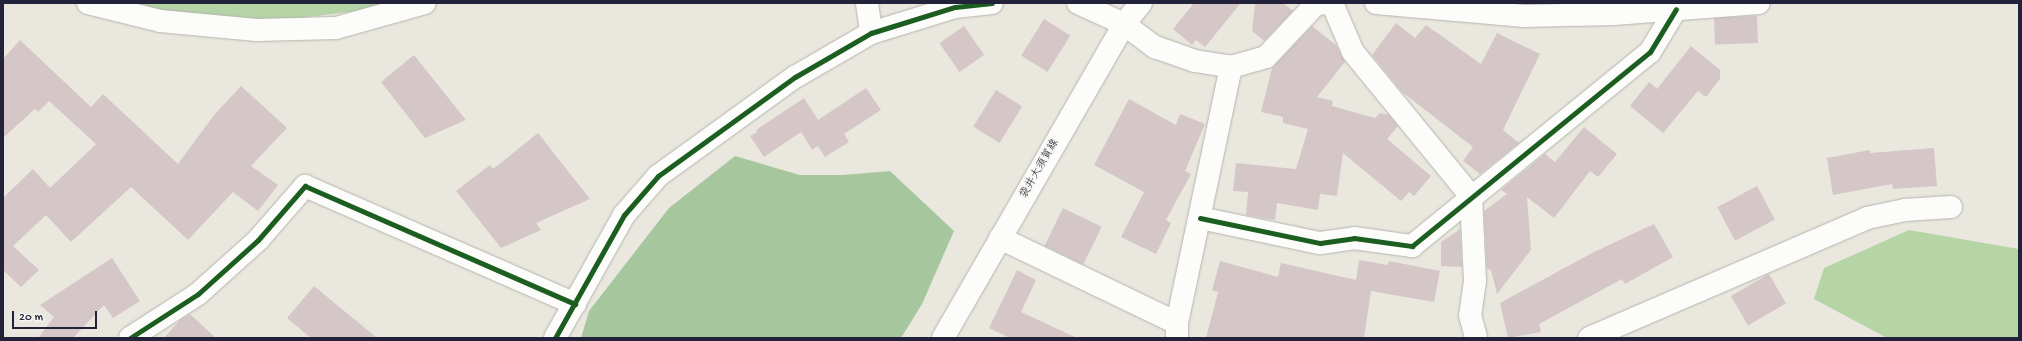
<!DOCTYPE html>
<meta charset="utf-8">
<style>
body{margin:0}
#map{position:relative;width:2022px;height:341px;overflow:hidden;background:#eae8de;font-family:"Gochi Hand","Klee One",sans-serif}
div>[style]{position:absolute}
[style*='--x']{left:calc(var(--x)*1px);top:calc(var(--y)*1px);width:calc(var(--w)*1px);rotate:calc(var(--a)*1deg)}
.green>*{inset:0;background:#b5d5a7}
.forest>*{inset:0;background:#a6c69e}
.building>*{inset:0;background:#d5c6c8;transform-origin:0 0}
.roads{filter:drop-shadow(0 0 1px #b4b3af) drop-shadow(0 0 1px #b4b3af)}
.street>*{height:22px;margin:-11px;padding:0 11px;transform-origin:11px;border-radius:11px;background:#fcfcfa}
.primary>*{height:22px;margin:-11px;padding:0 11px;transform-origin:11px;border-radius:11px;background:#fcfcfa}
.cycleway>*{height:5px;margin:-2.5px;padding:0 2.5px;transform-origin:2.5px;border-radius:2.5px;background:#1b5e20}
span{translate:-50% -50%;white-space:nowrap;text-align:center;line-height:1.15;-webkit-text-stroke:3.5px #f6f6f2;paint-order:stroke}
.street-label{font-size:11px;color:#22223b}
.frame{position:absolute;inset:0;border:4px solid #22223b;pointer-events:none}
.scale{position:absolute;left:12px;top:311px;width:85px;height:18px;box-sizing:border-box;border:2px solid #22223b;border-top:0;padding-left:5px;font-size:12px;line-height:14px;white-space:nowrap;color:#22223b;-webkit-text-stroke:3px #f6f6f2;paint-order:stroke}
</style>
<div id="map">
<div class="green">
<div style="clip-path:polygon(121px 3px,423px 3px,225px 27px)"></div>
<div style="clip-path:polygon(1909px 230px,2019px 249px,2019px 338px,1887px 338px,1814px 299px,1824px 268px)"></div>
</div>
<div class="forest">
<div style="clip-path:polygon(735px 156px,800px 175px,843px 175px,890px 171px,954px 231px,922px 304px,901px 338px,581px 338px,589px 311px,669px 208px)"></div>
</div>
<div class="building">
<div style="clip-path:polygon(1194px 3px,1241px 3px,1205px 47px,1196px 40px,1192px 45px,1173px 29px)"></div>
<div style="clip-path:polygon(1255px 3px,1283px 3px,1293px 11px,1264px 41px,1252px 31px)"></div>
<div style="left:1757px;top:16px;width:27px;height:43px;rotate:88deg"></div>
<div style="left:1044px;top:19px;width:31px;height:43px;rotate:32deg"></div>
<div style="clip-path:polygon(1396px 23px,1415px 38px,1426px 25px,1481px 64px,1497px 33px,1540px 54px,1503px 130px,1519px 143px,1480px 174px,1463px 161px,1473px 147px,1402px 92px,1372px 55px)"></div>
<div style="left:964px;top:26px;width:35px;height:30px;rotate:55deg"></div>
<div style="clip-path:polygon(1312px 26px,1336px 45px,1345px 62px,1317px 97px,1333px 101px,1332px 106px,1375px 118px,1380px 113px,1389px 115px,1398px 126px,1387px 139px,1431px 176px,1414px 196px,1409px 192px,1401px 201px,1343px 153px,1337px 196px,1320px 194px,1318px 210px,1277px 203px,1275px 220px,1246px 215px,1248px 192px,1233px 191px,1236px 163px,1296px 169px,1308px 129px,1283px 123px,1283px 117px,1261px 112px,1272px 68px)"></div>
<div style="clip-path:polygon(20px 40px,91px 107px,103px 94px,178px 164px,214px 115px,241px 86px,287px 128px,251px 166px,278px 185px,258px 211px,233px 192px,188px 240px,131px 187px,71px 242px,46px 215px,13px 246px,39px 270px,21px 287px,3px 270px,3px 198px,33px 169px,50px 188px,96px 144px,49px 101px,38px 112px,35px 109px,3px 138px,3px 59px)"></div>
<div style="clip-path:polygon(1691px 46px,1720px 70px,1720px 79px,1706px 97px,1698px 91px,1663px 133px,1630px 106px,1649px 82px,1657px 89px)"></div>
<div style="clip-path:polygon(414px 55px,466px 120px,425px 138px,381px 82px)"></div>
<div style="clip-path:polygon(866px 88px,881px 110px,844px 134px,849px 142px,825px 157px,818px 146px,812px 150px,801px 132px,764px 157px,750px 136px,757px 132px,756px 130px,804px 98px,818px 120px)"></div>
<div style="left:996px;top:90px;width:31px;height:43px;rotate:32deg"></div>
<div style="clip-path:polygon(1129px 99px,1176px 125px,1180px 114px,1205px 124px,1185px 171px,1191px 174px,1166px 220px,1171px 223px,1156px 254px,1121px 237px,1144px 192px,1094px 165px)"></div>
<div style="clip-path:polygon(1584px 127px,1617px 154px,1598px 177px,1590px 171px,1554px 218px,1527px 197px,1531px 250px,1497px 294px,1491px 270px,1487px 269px,1484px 211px,1507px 194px,1501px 190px,1545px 154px,1555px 162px)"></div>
<div style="clip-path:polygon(538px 133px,590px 199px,536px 223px,541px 230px,501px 248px,456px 191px,490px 165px,493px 169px)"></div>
<div style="clip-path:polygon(1934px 148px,1937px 186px,1893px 189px,1892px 184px,1833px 195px,1827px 158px,1870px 150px,1870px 153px)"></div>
<div style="left:1757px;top:186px;width:38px;height:45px;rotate:62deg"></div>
<div style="left:1063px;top:208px;width:43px;height:42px;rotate:26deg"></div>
<div style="clip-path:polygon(1654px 224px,1673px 257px,1625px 284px,1622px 279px,1539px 324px,1541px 332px,1508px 338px,1500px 303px,1592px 253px)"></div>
<div style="clip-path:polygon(1460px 229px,1462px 267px,1441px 266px,1441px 242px)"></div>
<div style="clip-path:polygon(112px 258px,140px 301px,113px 318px,104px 305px,73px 338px,38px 338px,54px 317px,40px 305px)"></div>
<div style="clip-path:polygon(1359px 260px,1388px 265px,1389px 261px,1440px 271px,1434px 302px,1371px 291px,1364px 338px,1206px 338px,1218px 292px,1212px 290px,1220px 261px,1278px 277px,1281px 263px,1356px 280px)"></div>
<div style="clip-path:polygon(1017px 270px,1036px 280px,1021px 312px,1077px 338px,1010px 338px,989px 328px)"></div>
<div style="left:1769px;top:274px;width:34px;height:44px;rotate:60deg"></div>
<div style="clip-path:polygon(314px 286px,377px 338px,311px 338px,287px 318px)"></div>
<div style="clip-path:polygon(190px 314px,216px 338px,164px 338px,180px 320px)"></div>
</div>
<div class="roads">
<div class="street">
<div style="--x:88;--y:3;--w:74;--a:14"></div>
<div style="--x:160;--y:21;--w:97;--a:5.3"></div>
<div style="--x:257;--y:30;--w:79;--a:-1.5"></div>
<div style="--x:336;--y:28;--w:92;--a:-15.7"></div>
<div style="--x:867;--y:3;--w:30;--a:82"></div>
<div style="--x:1078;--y:3;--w:51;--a:24.5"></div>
<div style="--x:1124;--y:24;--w:39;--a:37"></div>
<div style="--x:1155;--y:47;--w:42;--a:19.3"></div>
<div style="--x:1195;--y:61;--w:36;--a:9"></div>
<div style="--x:1231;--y:67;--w:36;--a:-16"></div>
<div style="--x:1266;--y:57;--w:73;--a:-46.7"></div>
<div style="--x:1316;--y:4;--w:11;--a:-5"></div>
<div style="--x:1332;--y:3;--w:53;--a:66.8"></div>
<div style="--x:1353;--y:52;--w:186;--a:50.7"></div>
<div style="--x:1471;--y:196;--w:85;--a:87.3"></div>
<div style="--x:1475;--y:281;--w:34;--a:98"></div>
<div style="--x:1470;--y:315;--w:24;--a:75"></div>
<div style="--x:1376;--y:3;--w:149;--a:5"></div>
<div style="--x:1524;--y:16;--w:90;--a:-1.3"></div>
<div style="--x:1614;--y:14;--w:145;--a:-4.3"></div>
<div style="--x:1200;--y:218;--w:123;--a:11.8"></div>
<div style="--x:1320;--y:243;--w:34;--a:-8"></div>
<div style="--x:1354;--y:238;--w:59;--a:7.9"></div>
<div style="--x:1412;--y:246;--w:307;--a:-39.2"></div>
<div style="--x:1650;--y:52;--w:50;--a:-58.8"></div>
<div style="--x:1000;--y:238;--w:196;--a:25.7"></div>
<div style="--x:1177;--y:323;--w:15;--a:90"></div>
<div style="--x:1177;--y:323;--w:262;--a:-78.1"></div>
<div style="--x:130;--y:338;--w:81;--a:-32.9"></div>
<div style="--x:198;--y:294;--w:81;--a:-42"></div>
<div style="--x:258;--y:240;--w:72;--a:-49"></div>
<div style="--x:305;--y:186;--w:295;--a:23.6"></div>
<div style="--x:555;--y:338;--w:141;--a:-60.7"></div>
<div style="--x:624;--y:215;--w:52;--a:-48.9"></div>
<div style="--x:658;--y:176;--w:169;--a:-35.9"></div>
<div style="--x:795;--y:77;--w:88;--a:-30.1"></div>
<div style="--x:871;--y:33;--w:88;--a:-17.2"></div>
<div style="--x:955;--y:7;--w:37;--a:-6"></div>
<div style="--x:1589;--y:338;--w:303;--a:-23.3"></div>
<div style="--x:1867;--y:218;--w:39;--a:-12"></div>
<div style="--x:1905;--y:210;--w:46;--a:-3.7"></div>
</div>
<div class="primary">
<div style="--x:943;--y:338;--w:362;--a:-60"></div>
<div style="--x:1124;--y:24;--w:27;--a:-51"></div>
</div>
</div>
<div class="cycleway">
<div style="--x:1200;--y:218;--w:123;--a:11.8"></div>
<div style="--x:1320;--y:243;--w:34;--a:-8"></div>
<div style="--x:1354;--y:238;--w:59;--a:7.9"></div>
<div style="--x:1412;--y:246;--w:307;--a:-39.2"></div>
<div style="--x:1650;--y:52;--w:50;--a:-58.8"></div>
<div style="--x:130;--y:338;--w:81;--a:-32.9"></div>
<div style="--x:198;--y:294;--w:81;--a:-42"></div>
<div style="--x:258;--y:240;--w:72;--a:-49"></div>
<div style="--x:305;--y:186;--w:295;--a:23.6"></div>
<div style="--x:555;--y:338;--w:141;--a:-60.7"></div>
<div style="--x:624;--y:215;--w:52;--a:-48.9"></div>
<div style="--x:658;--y:176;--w:169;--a:-35.9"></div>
<div style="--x:795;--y:77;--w:88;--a:-30.1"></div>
<div style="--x:871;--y:33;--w:88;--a:-17.2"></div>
<div style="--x:955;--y:7;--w:37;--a:-6"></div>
</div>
<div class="street-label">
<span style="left:1040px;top:169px;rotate:-60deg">袋井大須賀線</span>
</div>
<div class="frame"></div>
<div class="scale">20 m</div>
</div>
